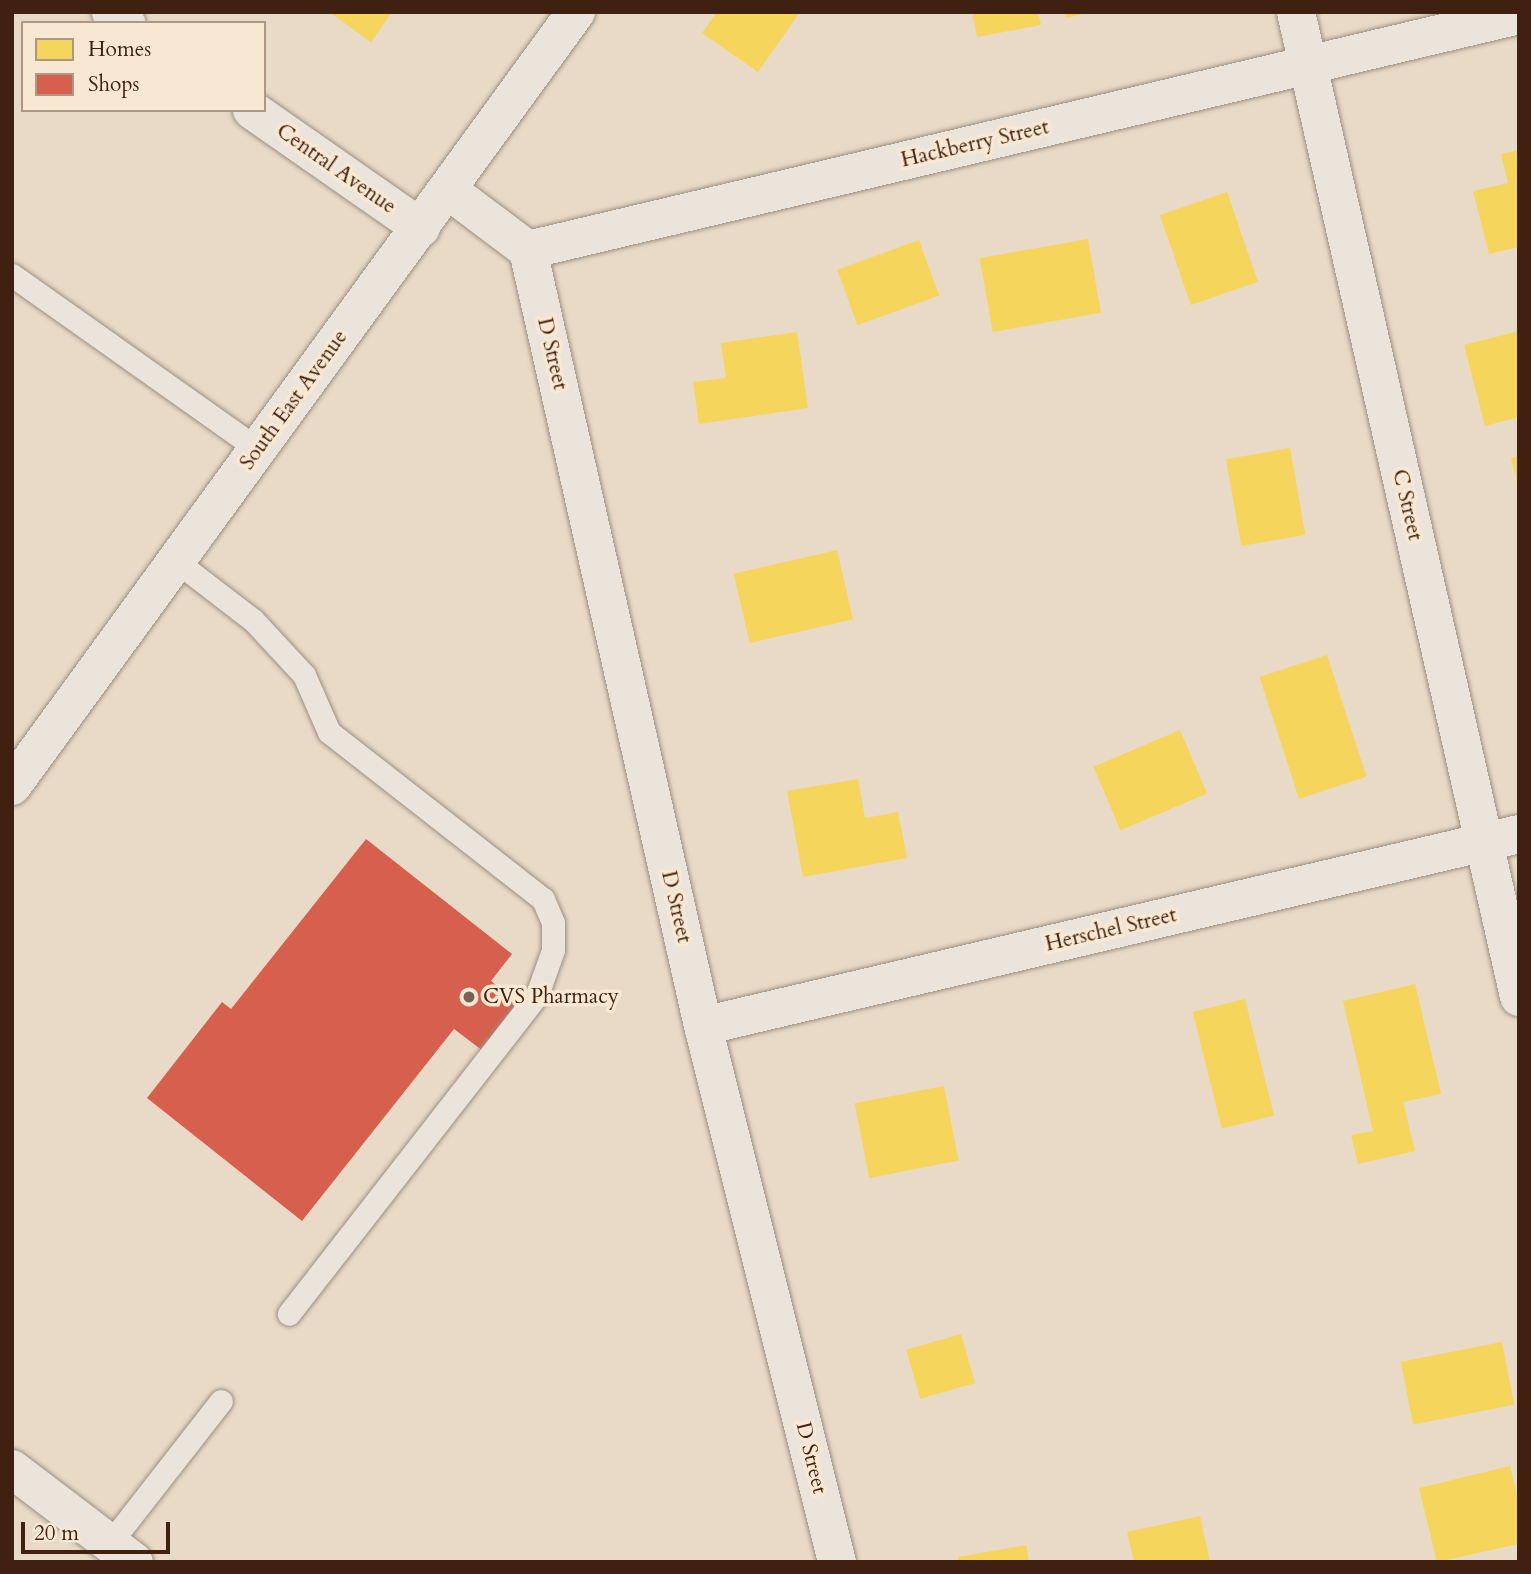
<!DOCTYPE html>
<style>
body{margin:0}
#map{position:relative;width:1531px;height:1574px;overflow:hidden;background:#e8dac6;font-family:Cardo,serif}
div>[style]{position:absolute}
[style*='--x']{left:calc(var(--x)*1px);top:calc(var(--y)*1px);width:calc(var(--w)*1px);rotate:calc(var(--a)*1deg)}
.homes>*{inset:0;background:#f6d55c;transform-origin:0 0}
.shops>*{inset:0;background:#d6604d}
.roads{filter:drop-shadow(0 0 2px #9c8f82) drop-shadow(0 0 2px #9c8f82)}
.service>*{height:23px;margin:-11.5px;padding:0 11.5px;transform-origin:11.5px;border-radius:11.5px;background:#ebe4da}
.minor>*{height:38px;margin:-19px;padding:0 19px;transform-origin:19px;border-radius:19px;background:#ebe4da}
.secondary>*{height:38px;margin:-19px;padding:0 19px;transform-origin:19px;border-radius:19px;background:#ebe4da}
.dots>*{width:19px;height:19px;translate:-50% -50%;box-sizing:border-box;border:4px solid #f9e8d1;border-radius:50%}
span{translate:-50% -50%;white-space:nowrap;text-align:center;line-height:1.15;-webkit-text-stroke:7px #f9e8d1;paint-order:stroke}
.street-label{font-size:21px;color:#40200f}
.poi-label{font-size:21px;color:#40200f}
.left{translate:0 -50%;text-align:left}
.frame{position:absolute;inset:0;border:14px solid #40200f;pointer-events:none}
.legend{position:absolute;left:21px;top:21px;width:245px;height:91px;box-sizing:border-box;background:#f9e8d1;border:2px solid #af9883;margin:0;padding:9px 12px;list-style:none;font-size:21px;color:#40200f}
.legend li{display:flex;align-items:center;gap:14px;height:35px}
.legend b{width:35px;border:2px solid #af9883}
.scale{position:absolute;left:21px;top:1522px;width:149px;height:32px;box-sizing:border-box;border:4px solid #40200f;border-top:0;padding-left:9px;font-size:21px;line-height:24px;white-space:nowrap;color:#40200f;-webkit-text-stroke:5px #f9e8d1;paint-order:stroke}
</style>
<div id="map">
<div class="homes">
<div style="clip-path:polygon(329px 12px,392px 12px,371px 42px)"></div>
<div style="clip-path:polygon(717px 12px,800px 12px,758px 72px,702px 33px)"></div>
<div style="clip-path:polygon(972px 12px,1038px 12px,1041px 25px,977px 37px)"></div>
<div style="clip-path:polygon(1065px 12px,1087px 12px,1087px 13px,1066px 18px)"></div>
<div style="clip-path:polygon(1519px 150px,1519px 247px,1489px 254px,1473px 191px,1508px 183px,1501px 154px)"></div>
<div style="left:1227px;top:192px;width:95px;height:71px;rotate:71deg"></div>
<div style="left:1088px;top:239px;width:75px;height:110px;rotate:80deg"></div>
<div style="left:919px;top:240px;width:59px;height:87px;rotate:70deg"></div>
<div style="clip-path:polygon(1519px 331px,1519px 417px,1485px 426px,1464px 345px)"></div>
<div style="clip-path:polygon(797px 332px,808px 408px,699px 424px,693px 382px,726px 378px,721px 343px)"></div>
<div style="left:1290px;top:448px;width:88px;height:65px;rotate:80deg"></div>
<div style="clip-path:polygon(1519px 456px,1519px 486px,1518px 486px,1511px 458px)"></div>
<div style="left:837px;top:550px;width:71px;height:106px;rotate:77deg"></div>
<div style="left:1327px;top:655px;width:128px;height:71px;rotate:72deg"></div>
<div style="left:1180px;top:730px;width:69px;height:94px;rotate:67deg"></div>
<div style="clip-path:polygon(858px 779px,865px 818px,898px 812px,907px 858px,803px 877px,787px 791px)"></div>
<div style="clip-path:polygon(1415px 984px,1441px 1094px,1403px 1102px,1415px 1151px,1358px 1164px,1351px 1135px,1373px 1131px,1343px 1001px)"></div>
<div style="left:1245px;top:999px;width:120px;height:54px;rotate:76deg"></div>
<div style="left:944px;top:1086px;width:76px;height:91px;rotate:79deg"></div>
<div style="left:961px;top:1334px;width:51px;height:57px;rotate:74deg"></div>
<div style="left:1502px;top:1342px;width:64px;height:103px;rotate:79deg"></div>
<div style="clip-path:polygon(1510px 1466px,1519px 1502px,1519px 1544px,1437px 1562px,1419px 1488px)"></div>
<div style="clip-path:polygon(1200px 1516px,1210px 1562px,1134px 1562px,1127px 1532px)"></div>
<div style="clip-path:polygon(1026px 1545px,1029px 1562px,959px 1562px,958px 1557px)"></div>
</div>
<div class="shops">
<div style="clip-path:polygon(366px 839px,512px 954px,491px 981px,520px 1004px,483px 1051px,454px 1029px,302px 1221px,147px 1098px,222px 1002px,231px 1009px)"></div>
</div>
<div class="roads">
<div class="service">
<div style="--x:12;--y:275;--w:301;--a:35.3"></div>
<div style="--x:176;--y:561;--w:97;--a:37.5"></div>
<div style="--x:253;--y:620;--w:75;--a:47.2"></div>
<div style="--x:304;--y:675;--w:62;--a:66.3"></div>
<div style="--x:329;--y:732;--w:271;--a:38"></div>
<div style="--x:543;--y:899;--w:26;--a:67"></div>
<div style="--x:553;--y:923;--w:27;--a:90"></div>
<div style="--x:553;--y:950;--w:48;--a:109.6"></div>
<div style="--x:537;--y:995;--w:404;--a:127.9"></div>
<div style="--x:110;--y:1543;--w:180;--a:-52"></div>
</div>
<div class="minor">
<div style="--x:111;--y:12;--w:19;--a:36"></div>
<div style="--x:1296;--y:12;--w:1010;--a:77.24"></div>
<div style="--x:252;--y:110;--w:206;--a:34.9"></div>
<div style="--x:448;--y:190;--w:100;--a:36.9"></div>
<div style="--x:528;--y:250;--w:1018;--a:-13.34"></div>
<div style="--x:528;--y:250;--w:795;--a:77.29"></div>
<div style="--x:703;--y:1026;--w:552;--a:75.96"></div>
<div style="--x:703;--y:1026;--w:838;--a:-13.24"></div>
</div>
<div class="secondary">
<div style="--x:12;--y:786;--w:958;--a:-53.92"></div>
<div style="--x:12;--y:1469;--w:153;--a:37.3"></div>
</div>
</div>
<div class="dots">
<div style="left:469px;top:997px;background:#7b614f"></div>
</div>
<div class="street-label">
<span style="left:975px;top:144px;rotate:-13deg">Hackberry Street</span>
<span style="left:336px;top:169px;rotate:35deg">Central Avenue</span>
<span style="left:552px;top:354px;rotate:77deg">D Street</span>
<span style="left:294px;top:400px;rotate:-54deg">South East Avenue</span>
<span style="left:1407px;top:505px;rotate:77deg">C Street</span>
<span style="left:676px;top:907px;rotate:77deg">D Street</span>
<span style="left:1111px;top:930px;rotate:-13deg">Herschel Street</span>
<span style="left:811px;top:1458px;rotate:76deg">D Street</span>
</div>
<div class="poi-label">
<span class="left" style="left:483px;top:997px">CVS Pharmacy</span>
</div>
<div class="frame"></div>
<ul class="legend">
<li><b style="height:19px;background:#f6d55c"></b>Homes</li>
<li><b style="height:19px;background:#d6604d"></b>Shops</li>
</ul>
<div class="scale">20 m</div>
</div>
